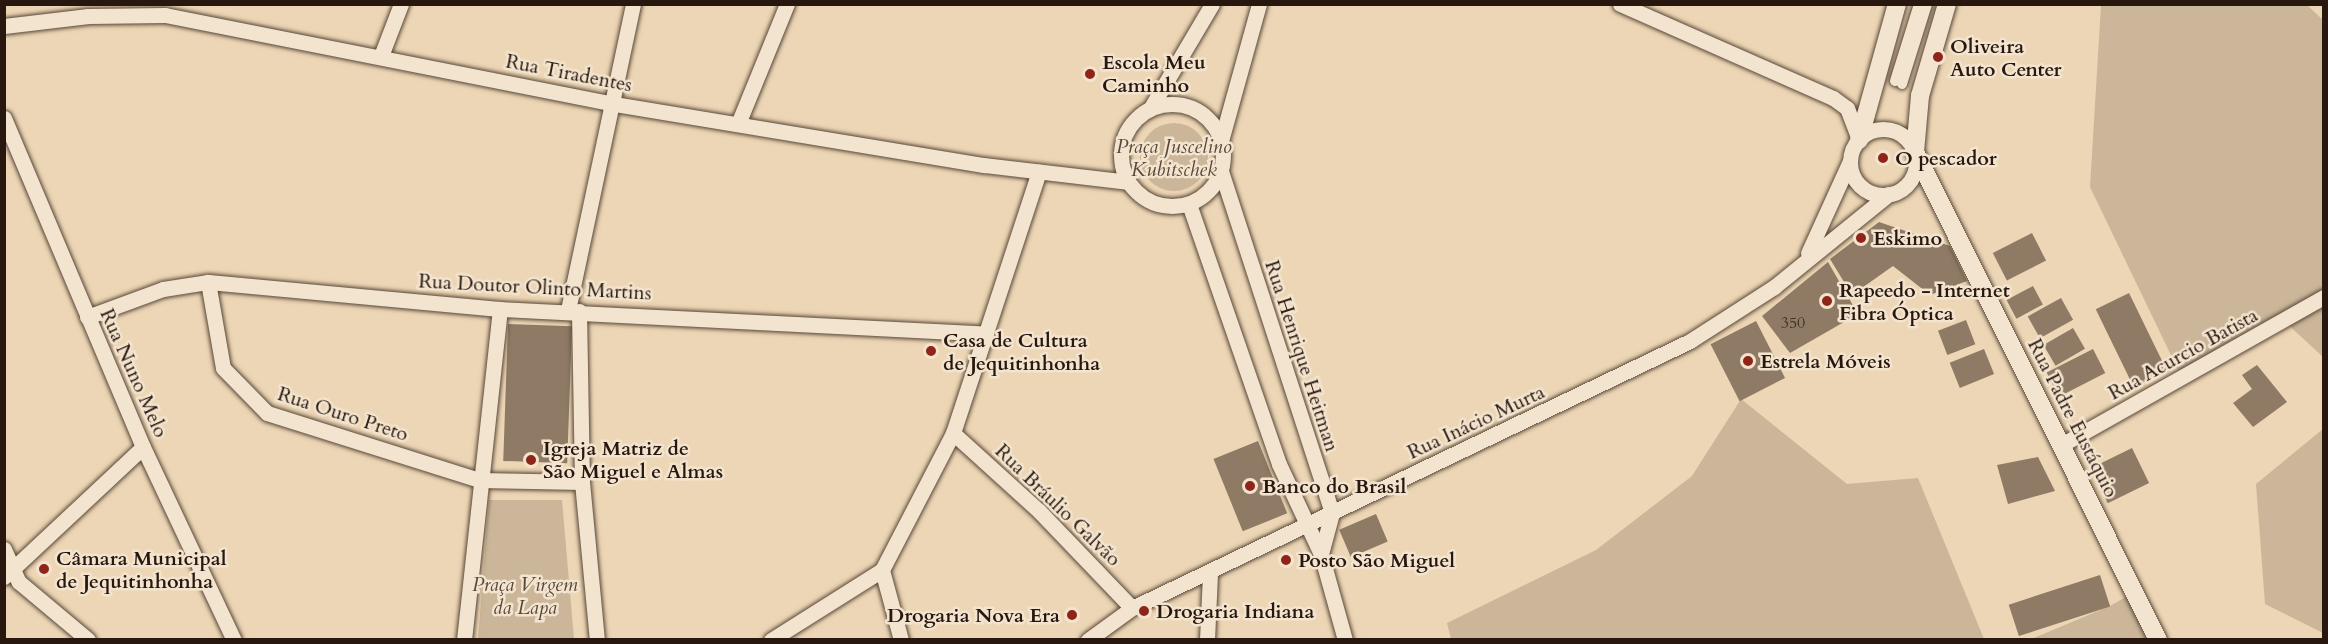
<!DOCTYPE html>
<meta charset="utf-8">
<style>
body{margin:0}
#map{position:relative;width:2328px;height:644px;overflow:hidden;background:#edd6b5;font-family:Cardo,serif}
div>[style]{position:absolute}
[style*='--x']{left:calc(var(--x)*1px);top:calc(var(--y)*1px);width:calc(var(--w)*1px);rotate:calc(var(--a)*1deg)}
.green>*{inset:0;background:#cbb699}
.round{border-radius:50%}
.building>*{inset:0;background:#8e7a65;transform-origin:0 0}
.roads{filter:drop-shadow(0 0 2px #584738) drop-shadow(0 0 2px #584738)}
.pedestrian>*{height:10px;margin:-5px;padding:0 5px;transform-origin:5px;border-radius:5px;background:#f3e4cf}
.minor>*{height:15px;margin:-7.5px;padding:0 7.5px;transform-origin:7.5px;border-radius:7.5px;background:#f3e4cf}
.minor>.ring{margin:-7.5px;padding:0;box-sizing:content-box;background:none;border:15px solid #f3e4cf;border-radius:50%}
.tertiary>*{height:18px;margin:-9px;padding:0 9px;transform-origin:9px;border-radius:9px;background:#f3e4cf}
.dots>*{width:16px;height:16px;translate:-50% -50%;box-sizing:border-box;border:3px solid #f3e4cf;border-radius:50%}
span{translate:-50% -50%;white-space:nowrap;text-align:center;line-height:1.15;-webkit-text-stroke:5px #f3e4cf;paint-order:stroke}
.number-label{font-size:16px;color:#413024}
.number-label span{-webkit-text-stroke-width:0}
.poi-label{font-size:20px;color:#27170e;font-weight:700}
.left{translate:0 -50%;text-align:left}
.right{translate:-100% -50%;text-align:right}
.street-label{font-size:20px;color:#27170e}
.park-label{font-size:20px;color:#584738;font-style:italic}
.frame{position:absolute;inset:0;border:6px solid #27170e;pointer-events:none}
</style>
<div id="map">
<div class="green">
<div style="clip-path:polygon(2101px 5px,2307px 5px,2324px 21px,2323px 357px,2284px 321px,2180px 374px,2090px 187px)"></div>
<div class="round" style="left:1140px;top:123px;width:68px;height:68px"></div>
<div style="clip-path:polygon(1741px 399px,1847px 484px,1918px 478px,1984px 639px,1451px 639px,1447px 623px,1596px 550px,1692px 476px)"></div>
<div style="clip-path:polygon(2323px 429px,2323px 633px,2265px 604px,2256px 484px)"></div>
<div style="clip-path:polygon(489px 500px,562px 500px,574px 639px,478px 639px)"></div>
<div style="clip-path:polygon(2134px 592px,2159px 640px,2029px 640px,2110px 606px)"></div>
</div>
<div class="building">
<div style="clip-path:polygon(1879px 222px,1950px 246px,1967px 281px,1930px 295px,1893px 266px,1852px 295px,1830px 259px)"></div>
<div style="left:2032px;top:233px;width:31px;height:44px;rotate:63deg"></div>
<div style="clip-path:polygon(1828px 262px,1858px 314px,1790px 353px,1762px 316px)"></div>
<div style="left:2033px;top:286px;width:21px;height:30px;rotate:62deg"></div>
<div style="left:2129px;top:293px;width:87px;height:37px;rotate:64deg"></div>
<div style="left:2061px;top:298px;width:25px;height:38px;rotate:61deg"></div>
<div style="left:1966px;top:320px;width:26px;height:30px;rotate:69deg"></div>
<div style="left:1756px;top:321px;width:64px;height:51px;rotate:63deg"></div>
<div style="left:508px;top:324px;width:64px;height:137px;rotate:2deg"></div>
<div style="left:2073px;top:328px;width:24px;height:34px;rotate:60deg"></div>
<div style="left:1984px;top:349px;width:27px;height:37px;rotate:68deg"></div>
<div style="left:2093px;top:349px;width:27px;height:52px;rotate:63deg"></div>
<div style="clip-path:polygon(2257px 365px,2287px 402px,2253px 427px,2233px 403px,2252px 389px,2242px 375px)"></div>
<div style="left:1258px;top:441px;width:78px;height:48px;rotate:68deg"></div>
<div style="left:2132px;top:448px;width:39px;height:46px;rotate:64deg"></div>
<div style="clip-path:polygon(2038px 457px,2055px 491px,2008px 504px,1997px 465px)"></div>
<div style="left:1376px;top:514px;width:30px;height:40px;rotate:67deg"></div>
<div style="left:2100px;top:575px;width:33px;height:96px;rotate:72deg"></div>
</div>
<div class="roads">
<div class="pedestrian">
<div style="--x:1895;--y:81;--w:81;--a:-72.7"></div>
<div style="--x:1902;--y:84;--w:84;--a:-72.6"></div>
</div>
<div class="minor">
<div style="--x:1620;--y:4;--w:233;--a:23.8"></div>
<div style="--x:1833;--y:98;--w:17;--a:36"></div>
<div style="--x:1847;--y:108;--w:34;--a:69"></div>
<div style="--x:4;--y:26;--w:85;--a:-6.8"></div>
<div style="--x:88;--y:16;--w:77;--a:-0.7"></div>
<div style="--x:165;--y:15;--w:453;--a:11.2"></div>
<div style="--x:609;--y:103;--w:380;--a:9.4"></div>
<div style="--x:984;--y:165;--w:145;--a:6.7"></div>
<div style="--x:381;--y:56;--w:56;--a:-69"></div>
<div class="ring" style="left:1121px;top:104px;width:87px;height:87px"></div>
<div style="--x:1150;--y:109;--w:122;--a:-59.4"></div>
<div style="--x:4;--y:118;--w:357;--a:67.1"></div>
<div style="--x:143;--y:447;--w:213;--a:64.8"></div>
<div style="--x:738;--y:124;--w:130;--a:-67.8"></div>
<div class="ring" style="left:1850px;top:129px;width:51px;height:51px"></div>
<div style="--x:1221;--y:141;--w:142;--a:-74.5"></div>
<div style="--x:1221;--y:171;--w:360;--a:72"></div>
<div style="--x:1332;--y:513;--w:42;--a:105"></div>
<div style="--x:1189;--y:204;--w:275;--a:70.9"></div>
<div style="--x:1279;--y:464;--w:99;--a:65"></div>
<div style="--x:1321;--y:554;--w:89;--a:74.4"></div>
<div style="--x:1808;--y:253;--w:101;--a:-65.5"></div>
<div style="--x:208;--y:282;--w:87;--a:80.1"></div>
<div style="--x:223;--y:368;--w:63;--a:45.6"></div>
<div style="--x:267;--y:413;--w:223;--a:17.5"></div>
<div style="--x:480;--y:480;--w:102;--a:1.1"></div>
<div style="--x:568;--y:310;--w:313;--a:-78"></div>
<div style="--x:579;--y:311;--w:171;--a:89"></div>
<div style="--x:582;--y:482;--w:159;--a:84.6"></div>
<div style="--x:87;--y:317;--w:81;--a:-20.2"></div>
<div style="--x:163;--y:289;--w:46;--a:-8.8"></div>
<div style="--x:208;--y:282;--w:293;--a:5.3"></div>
<div style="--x:500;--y:309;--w:487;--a:2.9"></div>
<div style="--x:953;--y:433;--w:116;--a:42.2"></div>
<div style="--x:1039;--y:511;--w:134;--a:46.2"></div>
<div style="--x:2061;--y:445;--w:302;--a:-29.4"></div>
<div style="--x:4;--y:549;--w:36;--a:66"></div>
<div style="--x:19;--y:582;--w:90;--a:40"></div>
<div style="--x:882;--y:570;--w:73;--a:74.8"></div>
<div style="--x:4;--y:577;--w:190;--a:-43.1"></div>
<div style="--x:464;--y:640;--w:333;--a:-83.8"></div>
<div style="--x:771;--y:640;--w:131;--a:-32.2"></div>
<div style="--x:882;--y:570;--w:154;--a:-62.6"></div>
<div style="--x:953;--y:433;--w:275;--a:-71.8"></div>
<div style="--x:1088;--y:640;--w:54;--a:-36"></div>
<div style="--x:1132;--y:608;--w:619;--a:-25.57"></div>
<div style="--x:1690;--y:341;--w:100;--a:-32.7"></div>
<div style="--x:1774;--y:287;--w:148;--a:-39"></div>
<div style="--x:1207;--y:640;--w:67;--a:-87.4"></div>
</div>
<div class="tertiary">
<div style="--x:1947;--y:4;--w:96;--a:106.4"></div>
<div style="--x:1920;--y:96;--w:56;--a:95.1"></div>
<div style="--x:1915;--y:152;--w:545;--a:63.53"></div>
<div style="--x:1859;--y:140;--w:141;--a:-74.4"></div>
</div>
</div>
<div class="dots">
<div style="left:1938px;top:57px;background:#8f2418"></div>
<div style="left:1090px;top:74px;background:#8f2418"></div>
<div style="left:1883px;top:158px;background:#8f2418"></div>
<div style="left:1861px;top:238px;background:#8f2418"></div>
<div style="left:1827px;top:301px;background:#8f2418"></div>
<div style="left:931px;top:351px;background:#8f2418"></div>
<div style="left:1748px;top:361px;background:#8f2418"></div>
<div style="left:531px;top:460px;background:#8f2418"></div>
<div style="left:1250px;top:486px;background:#8f2418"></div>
<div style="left:1286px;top:560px;background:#8f2418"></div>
<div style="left:44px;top:569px;background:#8f2418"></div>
<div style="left:1144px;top:611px;background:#8f2418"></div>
<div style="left:1072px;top:615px;background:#8f2418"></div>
</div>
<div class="number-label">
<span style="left:1793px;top:323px">350</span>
</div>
<div class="poi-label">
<span class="left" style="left:1950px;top:58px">Oliveira<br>Auto Center</span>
<span class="left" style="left:1102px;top:74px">Escola Meu<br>Caminho</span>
<span class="left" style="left:1895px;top:158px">O pescador</span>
<span class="left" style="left:1873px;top:238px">Eskimo</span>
<span class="left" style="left:1839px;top:302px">Rapeedo - Internet<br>Fibra Óptica</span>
<span class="left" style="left:943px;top:352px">Casa de Cultura<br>de Jequitinhonha</span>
<span class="left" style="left:1760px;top:361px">Estrela Móveis</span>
<span class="left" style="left:543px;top:460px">Igreja Matriz de<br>São Miguel e Almas</span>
<span class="left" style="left:1262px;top:486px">Banco do Brasil</span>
<span class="left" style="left:56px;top:570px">Câmara Municipal<br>de Jequitinhonha</span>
<span class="left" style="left:1298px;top:560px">Posto São Miguel</span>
<span class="left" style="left:1156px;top:611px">Drogaria Indiana</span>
<span class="right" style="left:1060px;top:615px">Drogaria Nova Era</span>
</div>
<div class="street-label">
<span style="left:569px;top:73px;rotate:11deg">Rua Tiradentes</span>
<span style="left:535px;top:287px;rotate:3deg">Rua Doutor Olinto Martins</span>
<span style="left:2183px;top:354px;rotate:-29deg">Rua Acurcio Batista</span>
<span style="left:1302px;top:356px;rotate:72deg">Rua Henrique Heitman</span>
<span style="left:134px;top:373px;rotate:66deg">Rua Nuno Melo</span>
<span style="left:343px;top:414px;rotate:18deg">Rua Ouro Preto</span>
<span style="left:2073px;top:418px;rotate:63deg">Rua Padre Eustáquio</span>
<span style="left:1476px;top:422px;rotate:-25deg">Rua Inácio Murta</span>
<span style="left:1058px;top:505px;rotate:44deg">Rua Bráulio Galvão</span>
</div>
<div class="park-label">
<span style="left:1174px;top:158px">Praça Juscelino<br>Kubitschek</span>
<span style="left:525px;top:596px">Praça Virgem<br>da Lapa</span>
</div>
<div class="frame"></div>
</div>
